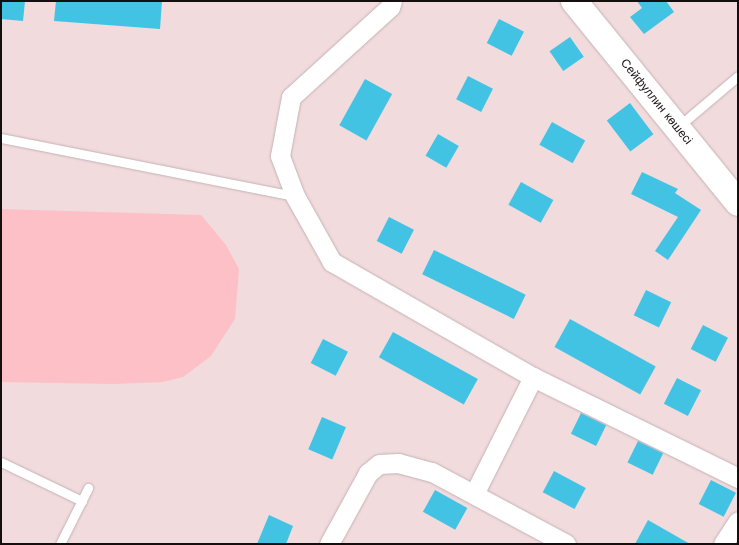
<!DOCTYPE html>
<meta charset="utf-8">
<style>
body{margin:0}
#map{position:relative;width:739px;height:545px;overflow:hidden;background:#f1dbdd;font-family:"Work Sans",sans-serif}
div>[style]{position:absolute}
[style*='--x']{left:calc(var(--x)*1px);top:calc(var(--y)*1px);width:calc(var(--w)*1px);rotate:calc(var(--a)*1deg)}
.green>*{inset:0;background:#fdc0c7}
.building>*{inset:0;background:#43c3e4;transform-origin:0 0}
.roads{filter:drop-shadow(0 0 1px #c5b1b3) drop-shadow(0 0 1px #c5b1b3)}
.lane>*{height:9px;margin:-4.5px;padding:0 4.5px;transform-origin:4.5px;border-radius:4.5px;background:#fff}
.street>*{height:19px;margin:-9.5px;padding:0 9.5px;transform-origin:9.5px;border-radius:9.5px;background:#fff}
.secondary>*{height:26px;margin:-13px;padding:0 13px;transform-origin:13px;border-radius:13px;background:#fff}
span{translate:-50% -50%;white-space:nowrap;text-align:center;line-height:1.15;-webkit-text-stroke:4px #fff;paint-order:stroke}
.street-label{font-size:12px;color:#150e0e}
.frame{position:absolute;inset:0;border:2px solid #150e0e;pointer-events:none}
</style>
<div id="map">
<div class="green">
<div style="clip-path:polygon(1px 209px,201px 215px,226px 245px,239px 269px,235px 319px,211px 356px,183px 377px,163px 382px,114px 384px,1px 382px)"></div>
</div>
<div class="building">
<div style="clip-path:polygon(1px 1px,25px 1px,23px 21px,1px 19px)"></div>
<div style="clip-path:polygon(56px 1px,162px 1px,160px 29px,54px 21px)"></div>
<div style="clip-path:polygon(637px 1px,666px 1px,674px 12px,644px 34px,630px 17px,642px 8px)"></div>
<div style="left:499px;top:19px;width:28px;height:27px;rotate:27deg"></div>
<div style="left:570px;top:37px;width:24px;height:25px;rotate:55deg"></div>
<div style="left:468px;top:76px;width:28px;height:26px;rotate:27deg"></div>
<div style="left:365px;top:79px;width:31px;height:53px;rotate:29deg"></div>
<div style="left:630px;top:103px;width:39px;height:29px;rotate:53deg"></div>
<div style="left:552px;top:122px;width:38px;height:26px;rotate:29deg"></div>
<div style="left:438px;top:134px;width:24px;height:25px;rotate:30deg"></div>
<div style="clip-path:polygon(642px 172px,678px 189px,675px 193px,701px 210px,668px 260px,655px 251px,678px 217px,631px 194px)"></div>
<div style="left:521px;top:182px;width:37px;height:26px;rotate:29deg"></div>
<div style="left:389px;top:217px;width:28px;height:27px;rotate:27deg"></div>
<div style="left:434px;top:250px;width:102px;height:27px;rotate:26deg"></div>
<div style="left:646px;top:290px;width:28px;height:28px;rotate:26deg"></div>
<div style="left:570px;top:319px;width:98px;height:32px;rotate:29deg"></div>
<div style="left:703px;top:325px;width:28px;height:27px;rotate:27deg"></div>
<div style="left:393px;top:332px;width:97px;height:29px;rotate:29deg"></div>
<div style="left:323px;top:339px;width:28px;height:27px;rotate:27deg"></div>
<div style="left:677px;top:378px;width:27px;height:29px;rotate:27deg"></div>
<div style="left:581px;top:413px;width:28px;height:23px;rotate:26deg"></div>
<div style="left:322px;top:417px;width:26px;height:35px;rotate:23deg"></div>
<div style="left:638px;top:441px;width:28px;height:24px;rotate:26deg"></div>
<div style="left:554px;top:471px;width:36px;height:24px;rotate:28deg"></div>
<div style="left:711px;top:480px;width:28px;height:27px;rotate:27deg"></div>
<div style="left:435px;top:490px;width:37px;height:25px;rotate:29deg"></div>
<div style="clip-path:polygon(269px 515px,293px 526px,286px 544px,257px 544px)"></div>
<div style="clip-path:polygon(648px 520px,690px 544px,635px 544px)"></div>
</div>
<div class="roads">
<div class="lane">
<div style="--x:679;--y:126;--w:77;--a:-40.3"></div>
<div style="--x:1;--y:138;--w:300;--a:11.2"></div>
<div style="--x:1;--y:462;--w:90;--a:25.7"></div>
<div style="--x:60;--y:544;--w:63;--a:-63.4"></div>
</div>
<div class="street">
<div style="--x:392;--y:1;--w:6;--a:108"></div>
<div style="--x:390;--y:7;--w:134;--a:137.7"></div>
<div style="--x:291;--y:97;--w:60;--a:100.6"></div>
<div style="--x:280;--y:156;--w:43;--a:69.4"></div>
<div style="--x:295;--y:196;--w:76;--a:60.7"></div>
<div style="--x:332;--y:262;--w:232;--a:29.8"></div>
<div style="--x:533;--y:377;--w:229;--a:26.2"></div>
<div style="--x:474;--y:494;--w:131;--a:-63.2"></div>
<div style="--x:329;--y:544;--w:81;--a:-61.2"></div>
<div style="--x:368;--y:473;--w:14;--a:-39"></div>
<div style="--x:379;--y:464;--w:19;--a:-3"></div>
<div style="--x:398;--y:463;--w:35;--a:15"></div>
<div style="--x:432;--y:472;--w:152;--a:28.2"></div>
<div style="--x:723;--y:544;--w:27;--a:-57"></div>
</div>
<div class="secondary">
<div style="--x:574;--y:1;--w:260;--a:50.9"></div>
</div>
</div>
<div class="street-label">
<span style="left:656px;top:102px;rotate:51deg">Сейфуллин көшесі</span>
</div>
<div class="frame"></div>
</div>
